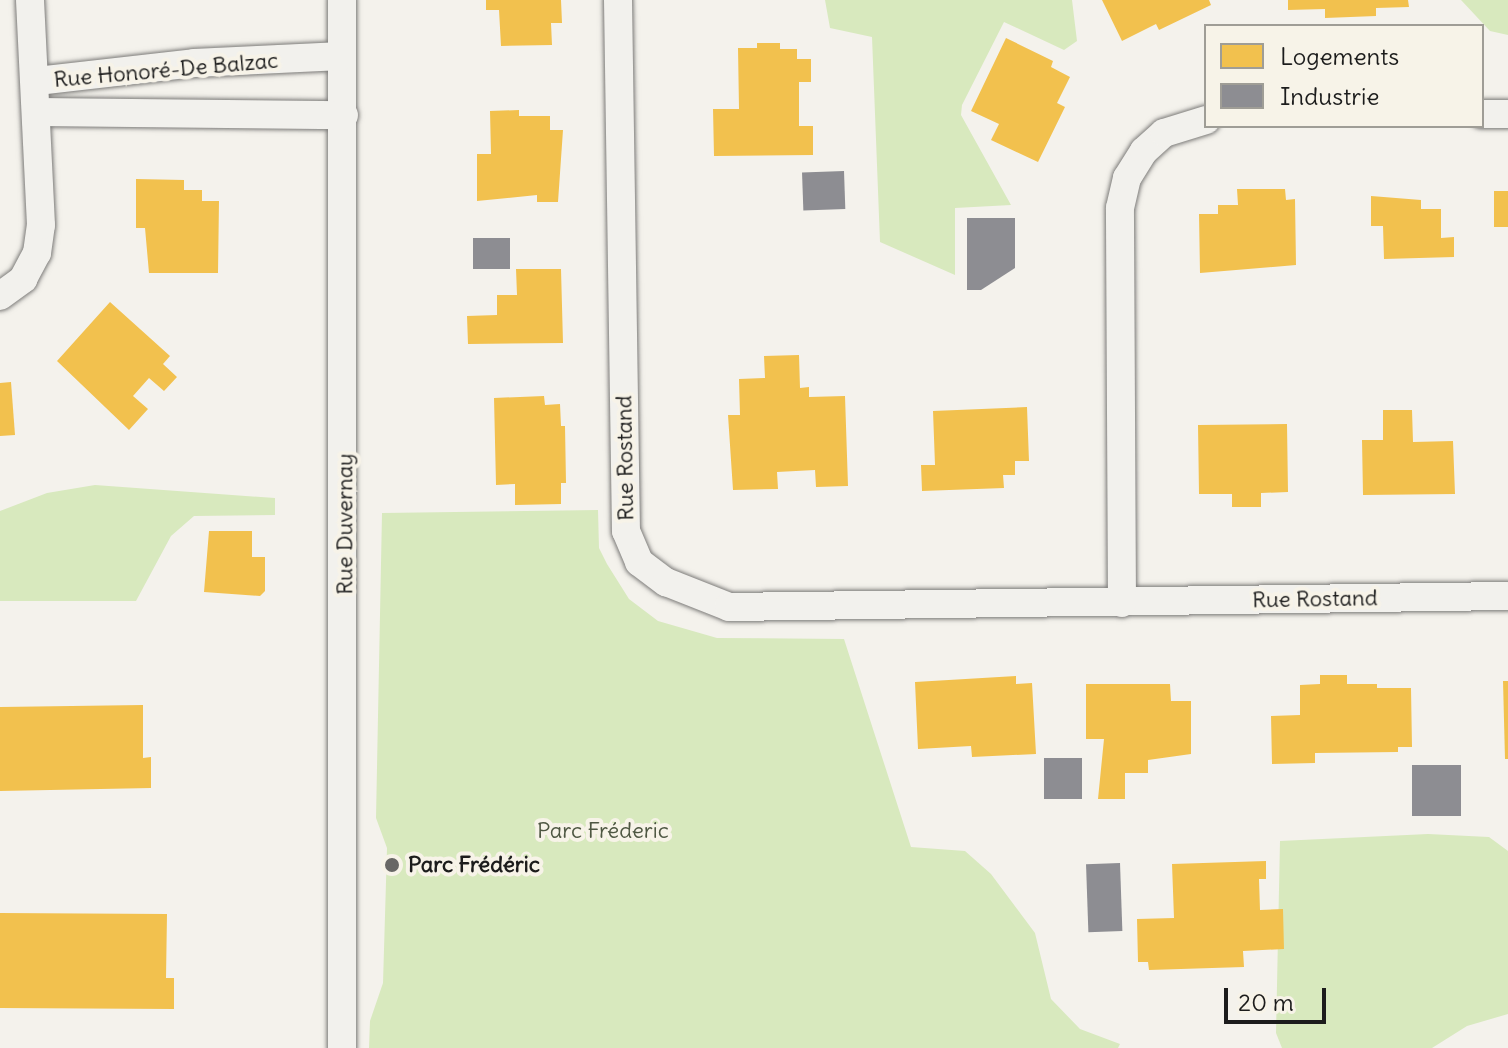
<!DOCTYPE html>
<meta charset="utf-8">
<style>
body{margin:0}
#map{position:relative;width:1508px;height:1048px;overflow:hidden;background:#f4f2ec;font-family:Delius,sans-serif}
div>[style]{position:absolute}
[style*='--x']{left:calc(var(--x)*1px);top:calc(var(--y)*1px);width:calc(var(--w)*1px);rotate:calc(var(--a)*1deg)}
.green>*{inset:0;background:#d8e9be}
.homes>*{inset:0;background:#f2c14e;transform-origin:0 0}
.industry>*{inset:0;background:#8d8d92;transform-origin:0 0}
.roads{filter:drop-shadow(0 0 2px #7d7c7a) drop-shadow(0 0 2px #7d7c7a)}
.minor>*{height:28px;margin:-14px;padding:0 14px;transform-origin:14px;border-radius:14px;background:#f2f1ed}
.dots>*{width:22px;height:22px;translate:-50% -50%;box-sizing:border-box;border:4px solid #f7f3e8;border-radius:50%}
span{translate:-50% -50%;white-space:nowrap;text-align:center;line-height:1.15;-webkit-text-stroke:8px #f7f3e8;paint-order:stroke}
.street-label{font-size:22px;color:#1c1c1c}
.park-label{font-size:22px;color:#4e5742}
.poi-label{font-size:22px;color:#1c1c1c;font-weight:700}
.left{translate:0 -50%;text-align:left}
.legend{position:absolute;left:1204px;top:24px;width:280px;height:104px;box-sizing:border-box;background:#f7f3e8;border:2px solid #9f9d96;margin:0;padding:10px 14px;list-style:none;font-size:24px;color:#1c1c1c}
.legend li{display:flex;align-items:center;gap:16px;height:40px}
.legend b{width:40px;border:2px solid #9f9d96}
.scale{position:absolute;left:1224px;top:988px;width:102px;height:36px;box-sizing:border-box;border:4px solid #1c1c1c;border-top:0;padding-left:10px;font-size:24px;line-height:28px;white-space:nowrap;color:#1c1c1c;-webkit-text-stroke:6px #f7f3e8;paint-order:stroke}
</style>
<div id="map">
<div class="green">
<div style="clip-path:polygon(825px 0,1072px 0,1077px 41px,1064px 50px,1004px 22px,962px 105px,961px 115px,1011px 205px,955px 208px,955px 275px,880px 242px,872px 37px,830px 28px)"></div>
<div style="clip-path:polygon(1461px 0,1508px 0,1508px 35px,1490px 31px)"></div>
<div style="clip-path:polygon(95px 485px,275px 498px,275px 515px,194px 516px,171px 536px,136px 601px,0 601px,0 511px,47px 493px)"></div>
<div style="clip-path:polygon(598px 510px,599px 548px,607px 564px,629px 599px,658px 621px,717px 638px,844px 639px,911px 847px,965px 851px,991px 874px,1035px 933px,1051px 999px,1080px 1029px,1120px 1044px,1118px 1048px,369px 1048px,370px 1021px,383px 983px,387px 848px,376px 818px,382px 513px)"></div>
<div style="clip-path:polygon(1428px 834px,1489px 837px,1508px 851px,1508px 1014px,1467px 1026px,1432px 1048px,1282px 1048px,1276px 1033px,1280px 841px)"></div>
</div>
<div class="homes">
<div style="clip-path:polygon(486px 0,561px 0,562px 23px,551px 23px,552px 45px,501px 46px,499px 10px,486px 10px)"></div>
<div style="clip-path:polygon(1102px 0,1209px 0,1211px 5px,1159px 30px,1156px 24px,1122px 41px)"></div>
<div style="clip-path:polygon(1288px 0,1408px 0,1409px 7px,1376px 8px,1376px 16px,1325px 18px,1325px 9px,1288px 10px)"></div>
<div style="clip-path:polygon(1006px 38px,1053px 61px,1051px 67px,1070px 77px,1057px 103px,1065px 107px,1038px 162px,991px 140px,999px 124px,971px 111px)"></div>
<div style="clip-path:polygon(757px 43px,780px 43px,780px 49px,797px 49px,797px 59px,811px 59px,811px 82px,799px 82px,799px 126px,813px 126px,813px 155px,714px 156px,713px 109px,739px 109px,738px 48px,757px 48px)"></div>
<div style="clip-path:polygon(519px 110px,519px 116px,550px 116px,550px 130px,563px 130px,558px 202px,537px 202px,537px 195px,477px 201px,477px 154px,491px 154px,490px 111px)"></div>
<div style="clip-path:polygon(136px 179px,184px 180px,184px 190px,202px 190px,202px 201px,219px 201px,218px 273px,149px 273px,145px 228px,136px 228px)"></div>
<div style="clip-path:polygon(1237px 189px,1285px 189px,1286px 200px,1295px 199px,1296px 265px,1200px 273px,1199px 214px,1218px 214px,1218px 205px,1238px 205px)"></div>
<div style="left:1508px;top:191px;width:36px;height:14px;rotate:90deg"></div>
<div style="clip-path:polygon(1371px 196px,1421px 200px,1421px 209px,1441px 209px,1441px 238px,1454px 237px,1454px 257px,1384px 259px,1383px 226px,1371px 226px)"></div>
<div style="clip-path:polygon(516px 269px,561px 269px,563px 343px,468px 344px,467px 316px,497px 315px,497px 295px,517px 295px)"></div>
<div style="clip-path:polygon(110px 302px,170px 356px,163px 364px,177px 377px,164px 391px,149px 378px,133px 396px,148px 409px,129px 430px,57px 361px)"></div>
<div style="clip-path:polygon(799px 355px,800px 388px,809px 387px,809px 397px,845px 396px,848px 486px,816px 487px,815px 470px,777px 472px,778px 489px,733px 490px,728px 415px,740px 415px,739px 379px,765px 378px,764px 356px)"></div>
<div style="clip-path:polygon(11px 382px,15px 435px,0 436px,0 383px)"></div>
<div style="clip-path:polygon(544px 396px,545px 405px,560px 404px,561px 426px,565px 426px,566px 483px,561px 483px,561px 504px,515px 505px,515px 484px,496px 485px,494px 398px)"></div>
<div style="clip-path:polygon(1027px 407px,1029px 461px,1015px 461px,1015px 475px,1003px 475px,1004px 488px,922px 491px,921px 465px,935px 465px,933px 411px)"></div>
<div style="clip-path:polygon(1383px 410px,1412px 410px,1413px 442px,1453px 441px,1455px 494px,1363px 495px,1362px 440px,1383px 440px)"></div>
<div style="clip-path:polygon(1287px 424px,1288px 492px,1261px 493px,1261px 507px,1232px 507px,1232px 494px,1199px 494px,1198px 425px)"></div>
<div style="clip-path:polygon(209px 531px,252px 531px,252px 557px,265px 557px,265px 591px,260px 596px,204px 592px)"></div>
<div style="clip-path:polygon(1320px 675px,1347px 675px,1347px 684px,1377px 684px,1377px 688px,1411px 688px,1412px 747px,1398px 747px,1398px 752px,1315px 753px,1315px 763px,1272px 764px,1271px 716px,1300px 715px,1300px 685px,1320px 684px)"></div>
<div style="clip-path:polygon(1016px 676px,1016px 684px,1032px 683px,1036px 754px,972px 757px,971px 746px,918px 749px,915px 682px)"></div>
<div style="clip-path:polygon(1503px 681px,1508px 681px,1508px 759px,1505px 759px)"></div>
<div style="clip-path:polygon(1086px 684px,1170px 684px,1171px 701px,1191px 701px,1191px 754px,1148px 760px,1148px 773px,1125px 773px,1125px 799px,1098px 799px,1104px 739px,1086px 739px)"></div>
<div style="clip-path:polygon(143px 705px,143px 758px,151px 757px,151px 788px,0 791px,0 707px)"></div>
<div style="clip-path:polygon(1266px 861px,1266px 879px,1259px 879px,1260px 910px,1283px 909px,1284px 949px,1243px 951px,1244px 967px,1149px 970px,1148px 962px,1138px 962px,1137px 919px,1174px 918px,1172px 864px)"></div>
<div style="clip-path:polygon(0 913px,167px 914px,166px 978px,174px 978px,174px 1009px,0 1008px)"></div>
</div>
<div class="industry">
<div style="left:844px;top:171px;width:38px;height:42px;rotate:88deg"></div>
<div style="clip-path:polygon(967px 218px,1015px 218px,1015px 268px,981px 290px,967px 290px)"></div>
<div style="left:473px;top:238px;width:37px;height:31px"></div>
<div style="left:1044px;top:758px;width:38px;height:41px"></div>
<div style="left:1412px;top:765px;width:49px;height:51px"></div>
<div style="left:1120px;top:863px;width:68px;height:34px;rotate:88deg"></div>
</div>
<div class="roads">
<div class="minor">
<div style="--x:342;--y:0;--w:1048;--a:90"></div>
<div style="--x:618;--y:0;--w:531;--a:89.14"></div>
<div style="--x:626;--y:531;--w:34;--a:67"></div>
<div style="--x:639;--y:562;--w:34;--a:37"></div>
<div style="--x:666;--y:582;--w:68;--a:21.6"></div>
<div style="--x:729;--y:607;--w:779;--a:-0.81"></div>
<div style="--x:37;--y:81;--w:158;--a:-6.5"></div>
<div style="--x:194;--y:63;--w:148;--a:-2.7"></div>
<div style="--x:38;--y:112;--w:306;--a:0.6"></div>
<div style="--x:1482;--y:114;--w:26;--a:0"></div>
<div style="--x:0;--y:296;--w:29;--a:-36"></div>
<div style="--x:23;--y:279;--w:30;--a:-62"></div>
<div style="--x:37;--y:253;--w:28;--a:-82"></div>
<div style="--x:41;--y:225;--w:225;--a:-92.8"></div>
<div style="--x:1122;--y:603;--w:395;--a:-90.3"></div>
<div style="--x:1120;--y:208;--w:31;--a:-77"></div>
<div style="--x:1127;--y:178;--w:32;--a:-58"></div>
<div style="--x:1144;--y:151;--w:27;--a:-42"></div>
<div style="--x:1164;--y:133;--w:44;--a:-17.2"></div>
</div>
</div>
<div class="dots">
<div style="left:392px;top:865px;background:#686765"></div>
</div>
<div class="street-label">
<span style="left:166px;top:70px;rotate:-5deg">Rue Honoré-De Balzac</span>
<span style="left:625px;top:458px;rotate:-91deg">Rue Rostand</span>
<span style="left:345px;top:524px;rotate:-90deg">Rue Duvernay</span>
<span style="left:1315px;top:599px;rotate:-1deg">Rue Rostand</span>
</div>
<div class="park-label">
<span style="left:603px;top:831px">Parc Fréderic</span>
</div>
<div class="poi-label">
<span class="left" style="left:408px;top:865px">Parc Frédéric</span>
</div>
<ul class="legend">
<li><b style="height:22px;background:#f2c14e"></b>Logements</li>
<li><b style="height:22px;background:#8d8d92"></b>Industrie</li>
</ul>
<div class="scale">20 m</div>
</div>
